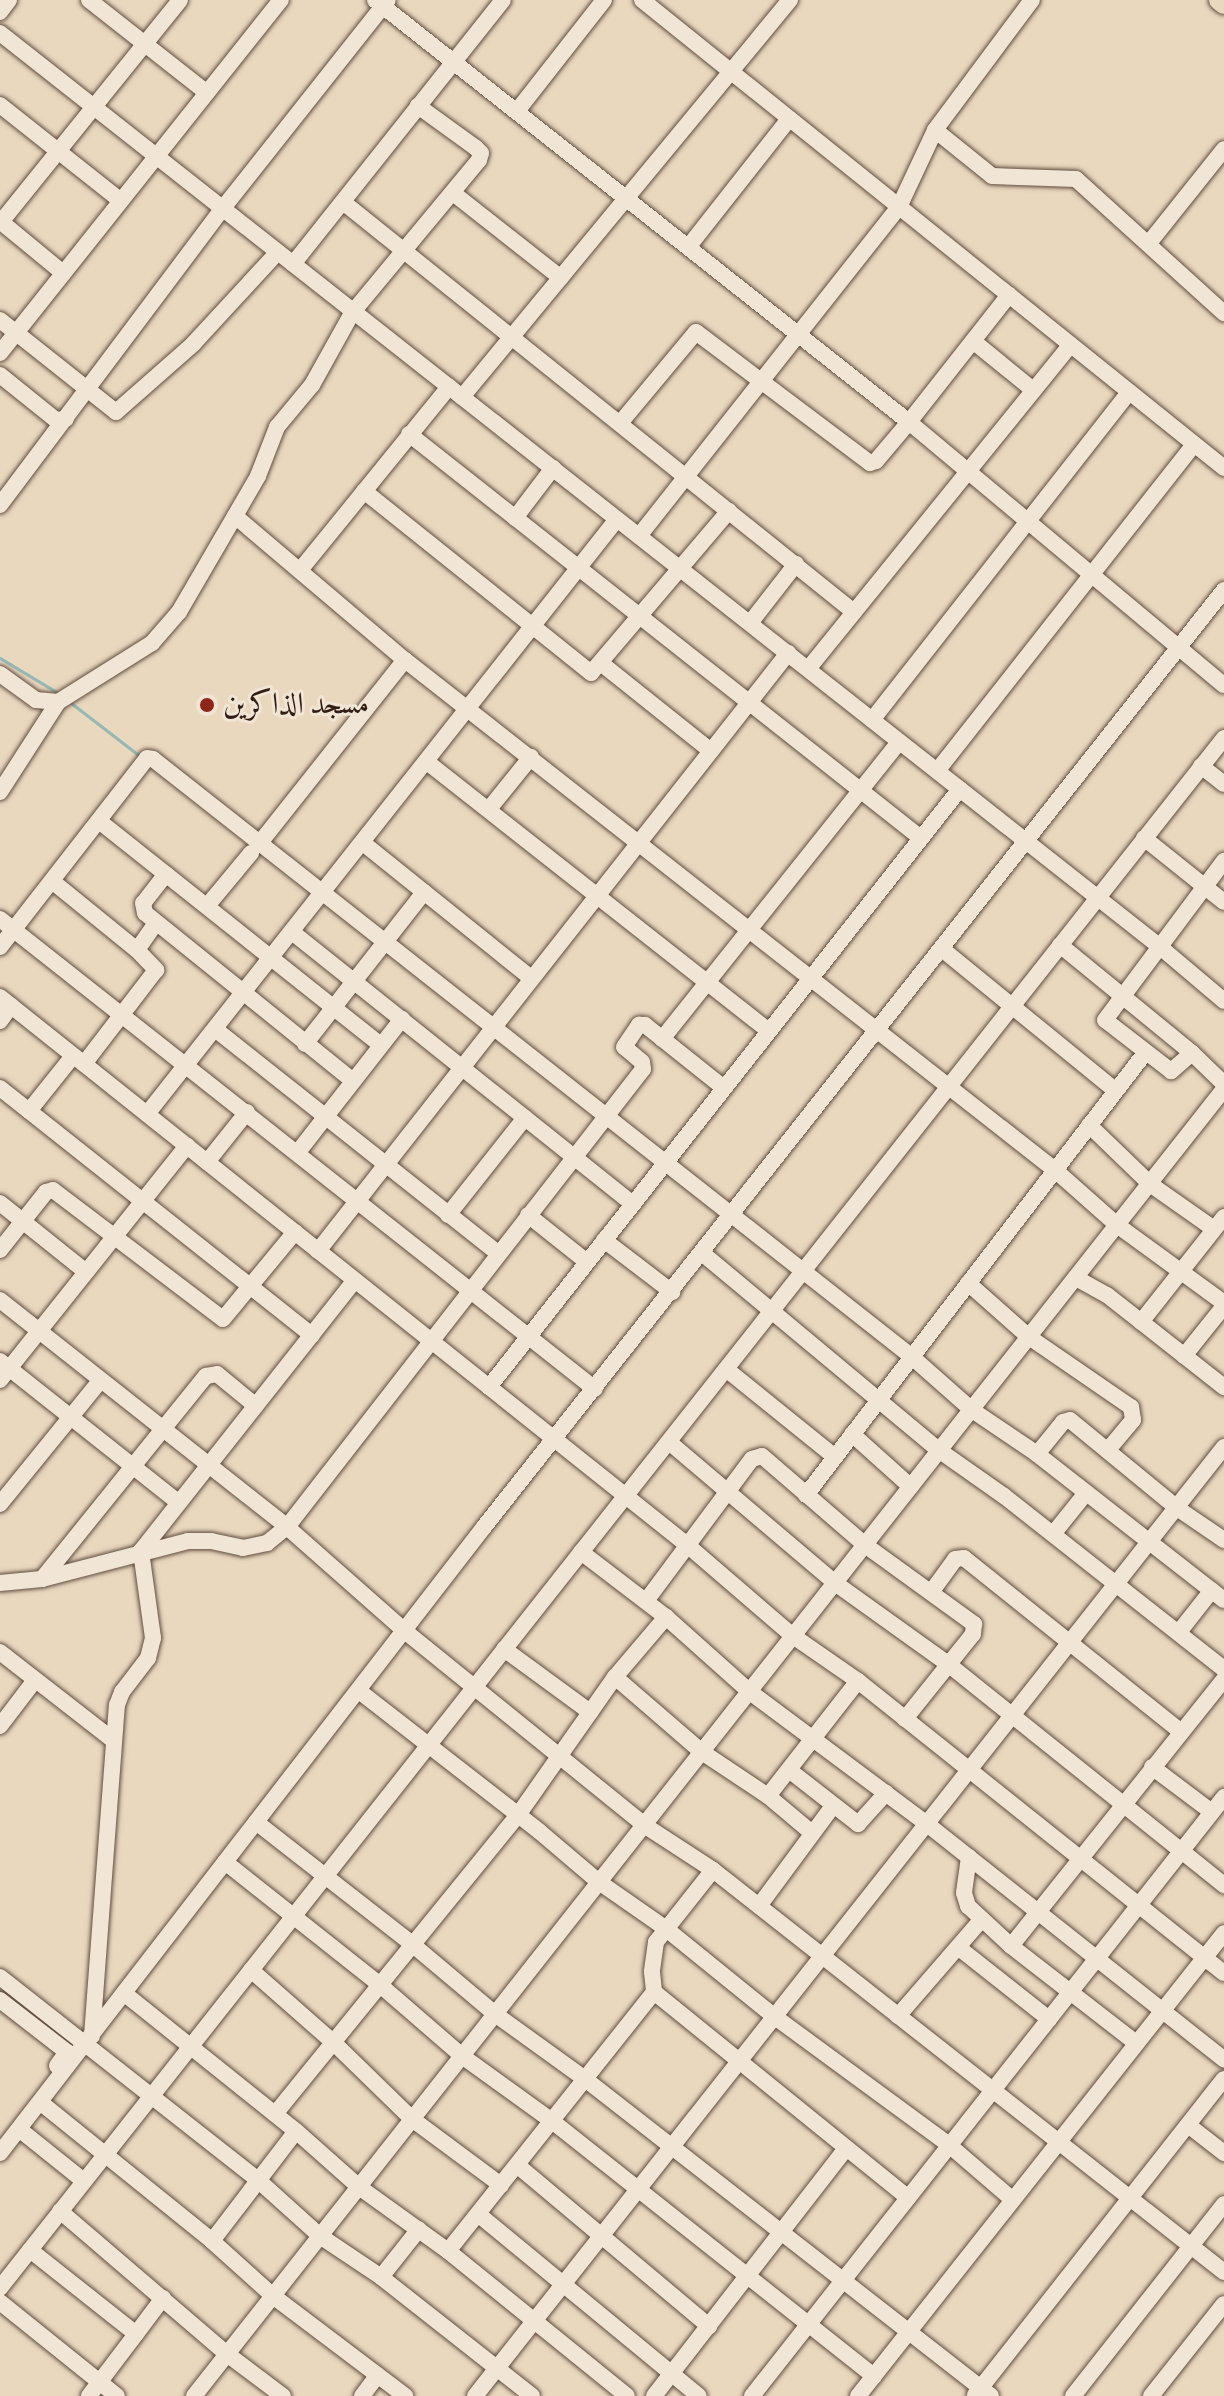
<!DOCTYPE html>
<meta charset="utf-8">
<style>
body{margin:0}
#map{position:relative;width:1224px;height:2396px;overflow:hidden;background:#e9d7be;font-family:"IM FELL DW Pica",Amiri,serif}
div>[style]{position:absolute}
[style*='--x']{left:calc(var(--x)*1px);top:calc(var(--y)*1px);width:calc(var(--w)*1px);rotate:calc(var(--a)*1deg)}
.stream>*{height:3px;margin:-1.5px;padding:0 1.5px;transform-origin:1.5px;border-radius:1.5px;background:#97b9b4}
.roads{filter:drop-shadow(0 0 2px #604c3f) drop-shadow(0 0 2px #604c3f)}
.minor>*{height:16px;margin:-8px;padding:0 8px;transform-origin:8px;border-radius:8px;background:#f1e5d5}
.major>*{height:20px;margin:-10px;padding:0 10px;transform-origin:10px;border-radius:10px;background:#e9d7be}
.dots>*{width:22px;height:22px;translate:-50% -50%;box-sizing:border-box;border:4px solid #f1e5d5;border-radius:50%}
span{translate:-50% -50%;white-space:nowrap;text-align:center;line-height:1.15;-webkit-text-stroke:6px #f1e5d5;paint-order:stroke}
.poi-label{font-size:30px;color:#321d15}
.left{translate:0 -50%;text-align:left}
</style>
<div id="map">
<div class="stream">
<div style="--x:0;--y:658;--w:68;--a:31.1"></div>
<div style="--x:71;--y:703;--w:88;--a:37.6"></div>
</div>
<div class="roads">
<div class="minor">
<div style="--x:89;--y:0;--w:150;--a:38.2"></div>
<div style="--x:375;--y:0;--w:681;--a:38.32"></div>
<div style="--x:909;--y:422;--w:410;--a:39.9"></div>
<div style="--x:642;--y:0;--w:747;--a:38.8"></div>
<div style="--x:0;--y:12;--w:15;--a:-53"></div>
<div style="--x:0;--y:33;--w:1475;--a:38.23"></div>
<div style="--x:1159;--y:946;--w:85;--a:40.2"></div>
<div style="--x:0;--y:105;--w:154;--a:38.4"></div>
<div style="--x:517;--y:111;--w:141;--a:-51.9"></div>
<div style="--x:935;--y:130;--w:73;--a:38.9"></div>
<div style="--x:992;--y:176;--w:84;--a:2"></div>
<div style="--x:1076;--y:179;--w:200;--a:42.2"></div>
<div style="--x:453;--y:193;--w:137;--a:38.2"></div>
<div style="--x:343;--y:202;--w:655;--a:38.74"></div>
<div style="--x:0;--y:221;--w:82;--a:39.5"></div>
<div style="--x:1;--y:222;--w:285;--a:-51.1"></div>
<div style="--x:1149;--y:243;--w:120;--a:-51.4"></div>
<div style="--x:689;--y:246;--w:162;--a:-51.8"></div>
<div style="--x:293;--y:264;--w:337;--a:-51.5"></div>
<div style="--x:0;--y:320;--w:148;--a:38.4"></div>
<div style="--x:116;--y:412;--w:103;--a:-41.4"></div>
<div style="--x:193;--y:344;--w:125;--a:-47.3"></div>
<div style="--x:973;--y:341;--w:77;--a:39.2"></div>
<div style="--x:0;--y:353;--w:451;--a:-51.5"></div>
<div style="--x:0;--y:375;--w:72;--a:38.8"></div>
<div style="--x:56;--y:420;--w:10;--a:-6"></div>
<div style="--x:462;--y:397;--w:515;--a:-50.44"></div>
<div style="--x:621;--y:422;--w:117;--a:-50.2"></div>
<div style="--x:696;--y:332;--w:218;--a:37"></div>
<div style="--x:870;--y:463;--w:6;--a:-18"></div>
<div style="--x:876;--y:461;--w:51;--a:-49.8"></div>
<div style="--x:909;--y:422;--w:162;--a:-51.8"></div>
<div style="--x:409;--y:434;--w:652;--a:38.28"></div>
<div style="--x:364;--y:491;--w:291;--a:38.7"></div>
<div style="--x:591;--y:673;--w:213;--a:-49.6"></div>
<div style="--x:0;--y:505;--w:371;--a:-53.1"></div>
<div style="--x:223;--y:208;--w:265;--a:-51.6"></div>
<div style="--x:235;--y:516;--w:223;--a:40.3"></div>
<div style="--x:405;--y:660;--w:826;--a:38.12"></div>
<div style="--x:1055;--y:1170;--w:83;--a:41.6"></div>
<div style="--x:1117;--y:1225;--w:132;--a:36.1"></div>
<div style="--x:515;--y:518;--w:63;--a:-52.8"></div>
<div style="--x:639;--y:536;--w:419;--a:-51.7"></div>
<div style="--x:899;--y:207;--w:85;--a:-64.9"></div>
<div style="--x:935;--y:130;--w:162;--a:-53.3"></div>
<div style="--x:301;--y:569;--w:235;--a:-50.9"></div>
<div style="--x:750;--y:623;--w:75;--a:-52.1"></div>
<div style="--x:602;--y:664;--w:139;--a:38.6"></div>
<div style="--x:808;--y:669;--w:417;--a:-51"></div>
<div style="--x:0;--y:674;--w:44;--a:35.8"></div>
<div style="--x:36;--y:700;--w:22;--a:5"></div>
<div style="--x:58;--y:702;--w:111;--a:-32.1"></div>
<div style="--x:152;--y:643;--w:41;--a:-48.9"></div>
<div style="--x:179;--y:612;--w:157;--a:-59.8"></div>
<div style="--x:258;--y:476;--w:53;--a:-68.8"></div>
<div style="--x:277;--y:427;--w:55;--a:-50.2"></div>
<div style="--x:312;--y:385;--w:82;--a:-60.9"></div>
<div style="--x:352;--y:313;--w:199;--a:-50.3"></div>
<div style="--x:479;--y:160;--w:7;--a:-74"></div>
<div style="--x:481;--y:153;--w:7;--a:-135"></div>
<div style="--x:476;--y:148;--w:72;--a:-144.1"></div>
<div style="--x:872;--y:720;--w:417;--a:-51.9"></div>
<div style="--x:427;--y:762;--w:435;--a:38.2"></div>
<div style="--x:1201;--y:766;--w:29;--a:38"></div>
<div style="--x:937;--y:771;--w:416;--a:-51.8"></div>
<div style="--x:0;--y:792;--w:107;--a:-57.2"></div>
<div style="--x:489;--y:809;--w:67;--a:-51.1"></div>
<div style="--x:99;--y:821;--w:360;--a:38.5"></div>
<div style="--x:1144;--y:838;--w:102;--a:38.7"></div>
<div style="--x:363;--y:843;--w:216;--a:38.8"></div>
<div style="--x:259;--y:844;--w:235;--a:-51.6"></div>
<div style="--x:166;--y:874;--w:37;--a:128"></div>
<div style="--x:143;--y:903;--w:10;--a:79"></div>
<div style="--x:145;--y:913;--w:267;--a:38.9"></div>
<div style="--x:52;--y:881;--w:109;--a:39.1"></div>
<div style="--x:137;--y:950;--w:28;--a:46"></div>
<div style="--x:156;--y:970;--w:118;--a:127.5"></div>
<div style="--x:207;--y:906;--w:69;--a:-50.3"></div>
<div style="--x:0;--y:919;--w:758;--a:38.31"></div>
<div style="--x:292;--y:932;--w:436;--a:38.6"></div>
<div style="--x:1060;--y:945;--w:171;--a:39.3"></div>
<div style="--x:1192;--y:1053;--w:45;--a:44.1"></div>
<div style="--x:0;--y:947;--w:239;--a:-52.1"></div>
<div style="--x:147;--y:758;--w:6;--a:9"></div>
<div style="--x:153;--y:759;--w:966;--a:38.23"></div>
<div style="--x:912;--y:1357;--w:80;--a:41.5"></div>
<div style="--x:972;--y:1410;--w:78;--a:34.1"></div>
<div style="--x:1037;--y:1454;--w:237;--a:38"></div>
<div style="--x:942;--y:949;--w:223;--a:39.2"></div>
<div style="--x:137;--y:950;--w:33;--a:-55"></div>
<div style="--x:0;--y:997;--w:877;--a:38.57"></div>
<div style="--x:686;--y:1544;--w:141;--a:40.7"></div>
<div style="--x:793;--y:1636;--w:79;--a:34.7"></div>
<div style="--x:858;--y:1681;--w:468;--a:38.6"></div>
<div style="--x:0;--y:1021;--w:19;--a:-54"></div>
<div style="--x:215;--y:1029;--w:361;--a:38.4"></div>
<div style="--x:662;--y:1039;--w:380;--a:-51.4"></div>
<div style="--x:305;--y:1044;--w:193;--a:-51.9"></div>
<div style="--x:1192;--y:1053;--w:28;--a:139"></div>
<div style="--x:1171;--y:1071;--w:83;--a:-142.3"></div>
<div style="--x:1105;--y:1020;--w:199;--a:-53.2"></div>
<div style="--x:0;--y:1088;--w:398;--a:38.4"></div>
<div style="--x:29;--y:1111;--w:70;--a:-51.3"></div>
<div style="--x:147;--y:1114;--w:758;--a:-51.69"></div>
<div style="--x:1089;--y:1125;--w:85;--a:44"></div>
<div style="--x:1150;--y:1184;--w:78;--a:35.1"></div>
<div style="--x:298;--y:1152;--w:169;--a:-52"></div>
<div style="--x:207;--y:1162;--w:64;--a:-51.3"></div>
<div style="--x:0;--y:1203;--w:110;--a:38.7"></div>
<div style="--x:448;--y:1215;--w:124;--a:-51.6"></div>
<div style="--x:528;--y:1215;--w:75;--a:38.5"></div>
<div style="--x:604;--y:1240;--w:86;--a:37.4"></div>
<div style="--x:0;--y:1250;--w:74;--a:-51.6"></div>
<div style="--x:46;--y:1192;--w:7;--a:-16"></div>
<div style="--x:53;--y:1190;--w:213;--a:37.2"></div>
<div style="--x:223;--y:1319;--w:113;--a:-50.4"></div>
<div style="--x:318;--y:1251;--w:761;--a:-51.83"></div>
<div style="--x:702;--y:1253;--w:310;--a:39.8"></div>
<div style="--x:940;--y:1451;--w:78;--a:35.1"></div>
<div style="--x:1004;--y:1496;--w:280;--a:38.2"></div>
<div style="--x:1076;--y:1278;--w:35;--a:29"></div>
<div style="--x:1107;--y:1295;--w:149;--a:38.2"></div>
<div style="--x:968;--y:1283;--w:81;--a:41.5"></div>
<div style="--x:1029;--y:1337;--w:124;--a:34.5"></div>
<div style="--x:1131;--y:1407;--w:13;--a:81"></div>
<div style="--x:1133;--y:1420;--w:40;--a:130"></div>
<div style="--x:0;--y:1300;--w:366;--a:38.3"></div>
<div style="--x:287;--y:1527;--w:159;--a:41.4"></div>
<div style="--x:406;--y:1632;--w:306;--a:39"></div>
<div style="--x:644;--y:1825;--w:82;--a:33.1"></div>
<div style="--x:713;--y:1870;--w:650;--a:38.19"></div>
<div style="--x:1141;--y:1322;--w:134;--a:-51.7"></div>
<div style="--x:1184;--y:1356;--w:64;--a:-51.3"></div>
<div style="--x:0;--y:1361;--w:227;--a:38.4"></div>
<div style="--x:726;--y:1369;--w:140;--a:38.9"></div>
<div style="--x:0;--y:1380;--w:300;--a:-51.4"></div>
<div style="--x:489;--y:1387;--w:761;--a:-51.78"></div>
<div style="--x:852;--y:1434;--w:79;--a:41.9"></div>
<div style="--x:669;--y:1442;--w:218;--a:40.3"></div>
<div style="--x:835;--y:1583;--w:139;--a:35.6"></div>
<div style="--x:948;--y:1664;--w:354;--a:38.7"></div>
<div style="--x:1037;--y:1454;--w:41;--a:-50.9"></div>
<div style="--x:1063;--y:1422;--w:7;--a:-16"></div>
<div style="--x:1070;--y:1420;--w:139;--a:39.4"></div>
<div style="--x:1177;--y:1508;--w:57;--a:34.2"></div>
<div style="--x:806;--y:1495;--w:557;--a:-52.51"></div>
<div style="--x:0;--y:1504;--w:159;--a:-50.9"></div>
<div style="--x:1053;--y:1534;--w:53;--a:-51.2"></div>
<div style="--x:581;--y:1552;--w:107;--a:37.4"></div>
<div style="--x:666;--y:1617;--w:113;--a:41.8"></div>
<div style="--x:750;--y:1692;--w:221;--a:36.7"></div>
<div style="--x:927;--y:1824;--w:379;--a:38.4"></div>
<div style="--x:42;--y:1579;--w:261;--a:-51.1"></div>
<div style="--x:206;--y:1376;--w:11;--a:-10"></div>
<div style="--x:217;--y:1374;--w:50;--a:39.4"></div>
<div style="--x:0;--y:1583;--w:42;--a:-5.4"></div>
<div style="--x:42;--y:1579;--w:151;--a:-14.6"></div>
<div style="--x:188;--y:1541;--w:23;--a:0"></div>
<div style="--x:211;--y:1541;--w:33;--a:12"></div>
<div style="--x:243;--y:1548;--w:25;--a:-12"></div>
<div style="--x:267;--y:1543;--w:26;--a:-39"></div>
<div style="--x:287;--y:1527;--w:580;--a:-52.14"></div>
<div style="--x:643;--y:1069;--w:7;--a:-98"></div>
<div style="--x:642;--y:1062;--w:23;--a:-140"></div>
<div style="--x:624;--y:1047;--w:27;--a:-56"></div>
<div style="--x:639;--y:1025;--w:6;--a:0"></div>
<div style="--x:645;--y:1025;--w:101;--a:38.6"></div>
<div style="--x:932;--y:1591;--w:39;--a:-54"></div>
<div style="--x:955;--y:1559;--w:9;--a:-6"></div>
<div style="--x:964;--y:1558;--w:278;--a:38.7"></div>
<div style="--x:646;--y:1601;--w:177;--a:-53.3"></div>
<div style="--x:752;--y:1459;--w:10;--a:-17"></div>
<div style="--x:762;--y:1456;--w:136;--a:40.8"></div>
<div style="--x:865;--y:1545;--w:135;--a:35.9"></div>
<div style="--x:974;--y:1624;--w:10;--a:96"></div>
<div style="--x:973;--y:1634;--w:109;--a:128.7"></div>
<div style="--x:1179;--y:1632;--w:53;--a:-51.8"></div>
<div style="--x:504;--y:1649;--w:107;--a:36.2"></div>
<div style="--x:0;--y:1652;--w:143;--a:37.9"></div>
<div style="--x:615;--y:1677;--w:115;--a:40.8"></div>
<div style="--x:702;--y:1752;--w:79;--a:33.7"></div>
<div style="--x:768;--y:1796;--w:57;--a:40.1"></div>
<div style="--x:359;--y:1691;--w:229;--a:37.9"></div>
<div style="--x:540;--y:1832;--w:77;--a:40.3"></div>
<div style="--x:599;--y:1882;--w:80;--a:34.9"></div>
<div style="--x:665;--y:1928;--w:141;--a:39"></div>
<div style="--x:775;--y:2017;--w:216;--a:36.3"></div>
<div style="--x:949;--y:2145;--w:84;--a:40.7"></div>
<div style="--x:0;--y:1726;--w:58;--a:-52.7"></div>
<div style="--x:1152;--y:1767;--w:75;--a:36.9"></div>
<div style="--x:789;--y:1770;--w:88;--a:38"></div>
<div style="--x:858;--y:1824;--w:42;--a:-47.9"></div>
<div style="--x:768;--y:1796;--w:146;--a:-52"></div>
<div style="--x:256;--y:1822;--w:198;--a:38"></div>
<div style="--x:412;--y:1944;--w:109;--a:40.1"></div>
<div style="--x:495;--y:2014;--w:111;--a:35.8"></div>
<div style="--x:585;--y:2079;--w:515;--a:37.98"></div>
<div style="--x:969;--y:1857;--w:36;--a:98"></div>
<div style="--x:964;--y:1893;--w:14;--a:73"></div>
<div style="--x:968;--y:1906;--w:59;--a:42.9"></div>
<div style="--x:1011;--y:1946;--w:158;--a:37.8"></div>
<div style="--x:225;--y:1862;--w:196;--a:38.4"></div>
<div style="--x:379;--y:1984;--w:110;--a:40.9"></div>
<div style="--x:462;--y:2056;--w:111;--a:35.8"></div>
<div style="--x:552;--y:2121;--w:411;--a:38.4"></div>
<div style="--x:713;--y:1870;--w:92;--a:128.4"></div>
<div style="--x:656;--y:1942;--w:30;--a:98"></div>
<div style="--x:652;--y:1972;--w:20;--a:84"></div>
<div style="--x:654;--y:1992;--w:327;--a:39"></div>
<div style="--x:759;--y:1906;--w:124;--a:-53.5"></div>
<div style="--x:1011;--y:1946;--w:342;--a:-51.4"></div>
<div style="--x:959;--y:1948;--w:115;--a:38.3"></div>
<div style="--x:251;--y:1970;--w:109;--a:41.3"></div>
<div style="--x:333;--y:2042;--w:110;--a:44.3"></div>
<div style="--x:412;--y:2119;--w:111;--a:36.6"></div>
<div style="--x:0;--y:1977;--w:330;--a:38.2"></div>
<div style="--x:259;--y:2181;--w:82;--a:42"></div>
<div style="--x:320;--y:2236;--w:73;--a:33.9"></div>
<div style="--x:381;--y:2277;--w:192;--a:38.2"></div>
<div style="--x:125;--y:1994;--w:219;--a:38.7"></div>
<div style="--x:296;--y:2131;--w:84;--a:41.6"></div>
<div style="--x:359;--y:2187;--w:110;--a:35.7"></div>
<div style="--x:448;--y:2251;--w:230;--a:39"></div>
<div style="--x:0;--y:2000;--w:85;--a:37.8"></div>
<div style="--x:67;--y:2052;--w:17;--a:126"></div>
<div style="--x:898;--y:2016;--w:128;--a:-49.1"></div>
<div style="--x:92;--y:2036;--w:332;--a:-85.7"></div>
<div style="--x:117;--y:1705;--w:14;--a:-69"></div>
<div style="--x:122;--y:1692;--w:43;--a:-52.6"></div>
<div style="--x:148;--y:1658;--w:21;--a:-76"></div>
<div style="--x:153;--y:1638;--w:88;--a:-97.9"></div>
<div style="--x:141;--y:1551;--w:345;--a:-51.7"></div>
<div style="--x:40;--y:2102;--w:221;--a:38.9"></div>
<div style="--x:212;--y:2241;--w:82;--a:42"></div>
<div style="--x:273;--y:2296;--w:166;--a:37.1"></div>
<div style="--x:275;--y:2114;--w:385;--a:-50.9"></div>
<div style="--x:518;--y:1815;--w:169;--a:-54.9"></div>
<div style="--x:615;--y:1677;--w:79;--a:-49.6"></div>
<div style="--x:1188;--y:2125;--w:46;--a:37.9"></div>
<div style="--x:19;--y:2129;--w:83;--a:38.7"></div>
<div style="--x:0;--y:2153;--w:791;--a:-52.29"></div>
<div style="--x:484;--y:1527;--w:1194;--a:-51.7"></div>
<div style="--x:517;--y:2165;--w:251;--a:40"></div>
<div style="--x:60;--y:2211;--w:220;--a:40.6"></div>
<div style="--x:227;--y:2354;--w:70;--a:36.9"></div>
<div style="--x:478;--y:2214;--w:286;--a:39.5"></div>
<div style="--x:212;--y:2241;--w:138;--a:-52.6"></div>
<div style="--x:30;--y:2250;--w:135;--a:38.4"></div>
<div style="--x:136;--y:2334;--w:78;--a:127.2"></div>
<div style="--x:448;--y:2251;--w:331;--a:-51.5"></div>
<div style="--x:381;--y:2277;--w:61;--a:-51.6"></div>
<div style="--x:0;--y:2288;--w:1975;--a:-51.7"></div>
<div style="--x:0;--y:2302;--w:150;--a:38.8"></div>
<div style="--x:136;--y:2334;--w:45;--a:-53.1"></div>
<div style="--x:975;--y:2395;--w:402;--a:-51.8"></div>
<div style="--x:194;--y:2396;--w:1664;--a:-51.76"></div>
<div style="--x:362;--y:2396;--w:26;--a:-53"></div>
<div style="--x:475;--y:2396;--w:1209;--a:-51.72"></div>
<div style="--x:654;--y:2396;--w:311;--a:-52.2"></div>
<div style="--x:752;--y:2396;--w:763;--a:-51.76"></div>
<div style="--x:858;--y:2396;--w:590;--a:-51.67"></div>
<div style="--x:1073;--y:2396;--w:244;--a:-51.8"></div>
<div style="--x:1151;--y:2396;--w:117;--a:-51.6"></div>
</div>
<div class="major">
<div style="--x:1219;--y:0;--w:6;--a:39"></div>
</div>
</div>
<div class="dots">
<div style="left:207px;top:705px;background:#8f2418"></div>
</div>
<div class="poi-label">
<span class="left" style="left:223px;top:705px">مسجد الذاكرين</span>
</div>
</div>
